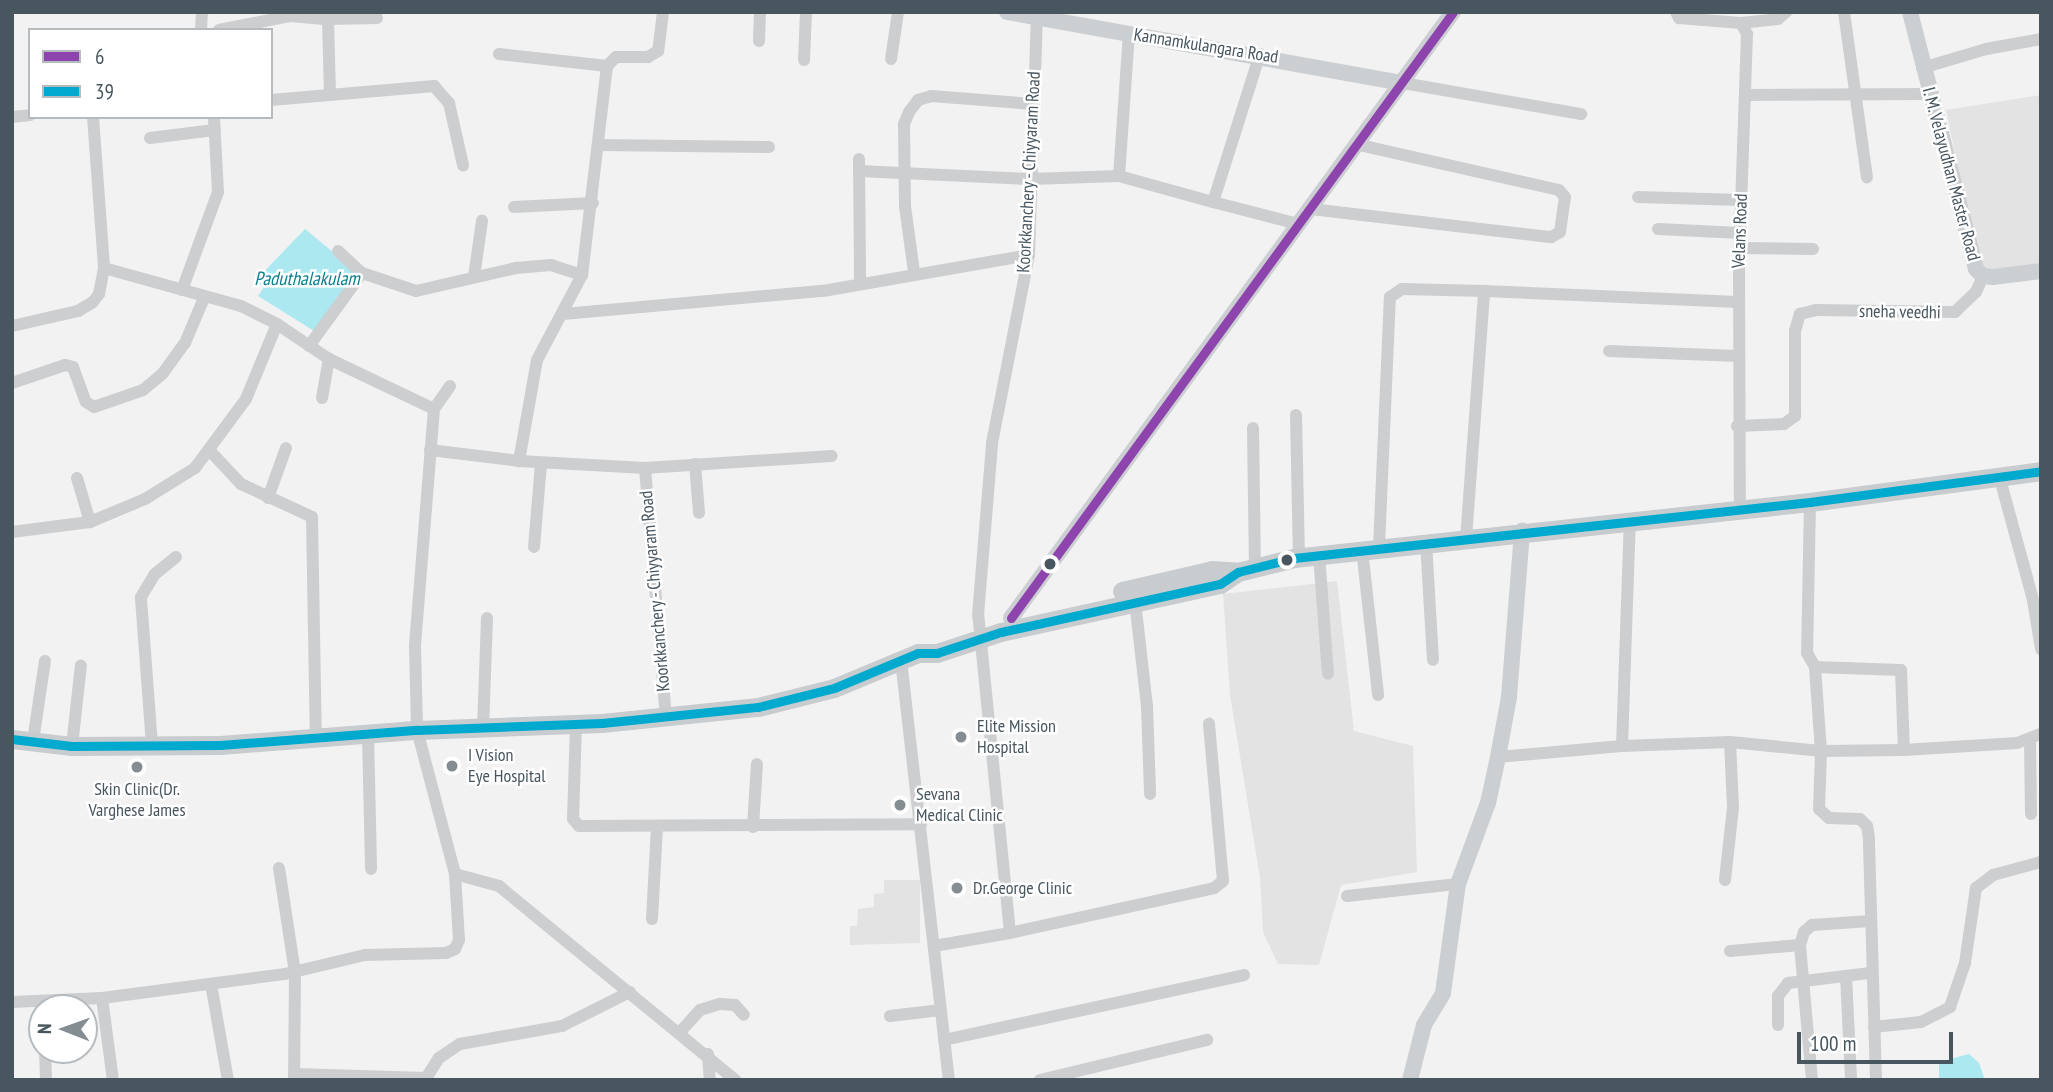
<!DOCTYPE html>
<style>
body{margin:0}
#map{position:relative;width:2053px;height:1092px;overflow:hidden;background:#f2f2f2;font-family:"PT Sans Narrow",sans-serif}
div>[style]{position:absolute}
[style*='--x']{left:calc(var(--x)*1px);top:calc(var(--y)*1px);width:calc(var(--w)*1px);rotate:calc(var(--a)*1deg)}
.education>*{inset:0;background:#e4e3e4}
.water>*{inset:0;background:#abe8f0}
.street>*{height:12px;margin:-6px;padding:0 6px;transform-origin:6px;border-radius:6px;background:#ccced0}
.secondary>*{height:16px;margin:-8px;padding:0 8px;transform-origin:8px;border-radius:8px;background:#cccfd2}
.primary>*{height:19px;margin:-9.5px;padding:0 9.5px;transform-origin:9.5px;border-radius:9.5px;background:#c8cccf}
.bus-1>*{height:9px;margin:-4.5px;padding:0 4.5px;transform-origin:4.5px;border-radius:4.5px;background:#8e44ad}
.bus-2>*{height:9px;margin:-4.5px;padding:0 4.5px;transform-origin:4.5px;border-radius:4.5px;background:#00a9ce}
.dots>*{width:19px;height:19px;translate:-50% -50%;box-sizing:border-box;border:4px solid #fff;border-radius:50%}
span{translate:-50% -50%;white-space:nowrap;text-align:center;line-height:1.15;-webkit-text-stroke:5px #fff;paint-order:stroke}
.street-label{font-size:18px;color:#48565f}
.poi-label{font-size:18px;color:#48565f}
.left{translate:0 -50%;text-align:left}
.water-label{font-size:19px;color:#0b8191;font-style:italic}
.frame{position:absolute;inset:0;border:14px solid #48565f;pointer-events:none}
.legend{position:absolute;left:28px;top:28px;width:245px;height:91px;box-sizing:border-box;background:#fff;border:2px solid #b6bbbf;margin:0;padding:9px 12px;list-style:none;font-size:21px;color:#48565f}
.legend li{display:flex;align-items:center;gap:14px;height:35px}
.legend b{width:35px;border:2px solid #b6bbbf}
.north{position:absolute;left:28px;top:994px;width:70px;height:70px;box-sizing:border-box;background:#fff;border:2px solid #b6bbbf;border-radius:50%;rotate:271deg;font-size:19px;font-weight:700;line-height:28px;text-align:center;color:#48565f}
.north::after{content:'';display:block;margin:auto;width:24px;height:32px;background:#848d92;clip-path:polygon(50% 0,100% 100%,50% 72%,0 100%)}
.scale{position:absolute;left:1797px;top:1032px;width:156px;height:32px;box-sizing:border-box;border:4px solid #48565f;border-top:0;padding-left:9px;font-size:21px;line-height:24px;white-space:nowrap;color:#48565f;-webkit-text-stroke:5px #fff;paint-order:stroke}
</style>
<div id="map">
<div class="education">
<div style="clip-path:polygon(2041px 95px,2041px 270px,1980px 273px,1946px 110px)"></div>
<div style="clip-path:polygon(1337px 581px,1354px 731px,1413px 746px,1417px 872px,1341px 885px,1319px 965px,1278px 964px,1263px 932px,1260px 878px,1230px 695px,1223px 594px)"></div>
<div style="clip-path:polygon(884px 880px,920px 880px,920px 943px,850px 945px,850px 926px,857px 926px,858px 909px,874px 907px,874px 894px,884px 893px)"></div>
</div>
<div class="water">
<div style="clip-path:polygon(305px 229px,356px 271px,314px 331px,258px 296px,264px 287px,256px 280px)"></div>
<div style="clip-path:polygon(1969px 1054px,1979px 1063px,1985px 1080px,1939px 1080px,1939px 1062px)"></div>
</div>
<div class="street">
<div style="--x:663;--y:12;--w:39;--a:97"></div>
<div style="--x:658;--y:51;--w:12;--a:149"></div>
<div style="--x:648;--y:57;--w:32;--a:180"></div>
<div style="--x:616;--y:57;--w:13;--a:135"></div>
<div style="--x:607;--y:66;--w:210;--a:96.8"></div>
<div style="--x:582;--y:275;--w:96;--a:117.9"></div>
<div style="--x:537;--y:360;--w:103;--a:100.1"></div>
<div style="--x:519;--y:461;--w:126;--a:3.2"></div>
<div style="--x:645;--y:468;--w:250;--a:85.2"></div>
<div style="--x:1676;--y:12;--w:7;--a:63"></div>
<div style="--x:1679;--y:18;--w:62;--a:4.6"></div>
<div style="--x:1741;--y:23;--w:13;--a:61"></div>
<div style="--x:1747;--y:34;--w:229;--a:92"></div>
<div style="--x:1739;--y:263;--w:246;--a:89.8"></div>
<div style="--x:1844;--y:12;--w:167;--a:82.1"></div>
<div style="--x:327;--y:13;--w:6;--a:81"></div>
<div style="--x:328;--y:19;--w:49;--a:-1.2"></div>
<div style="--x:1741;--y:23;--w:37;--a:-6"></div>
<div style="--x:1778;--y:19;--w:11;--a:-41"></div>
<div style="--x:201;--y:30;--w:18;--a:-87"></div>
<div style="--x:219;--y:30;--w:72;--a:-11.2"></div>
<div style="--x:290;--y:16;--w:38;--a:5"></div>
<div style="--x:328;--y:19;--w:76;--a:88.5"></div>
<div style="--x:759;--y:41;--w:29;--a:-88"></div>
<div style="--x:499;--y:54;--w:109;--a:6.3"></div>
<div style="--x:1260;--y:54;--w:155;--a:107.6"></div>
<div style="--x:1213;--y:202;--w:88;--a:14.5"></div>
<div style="--x:891;--y:59;--w:48;--a:-81.5"></div>
<div style="--x:804;--y:60;--w:48;--a:-87.6"></div>
<div style="--x:1922;--y:68;--w:67;--a:-16.5"></div>
<div style="--x:1986;--y:49;--w:56;--a:-10.3"></div>
<div style="--x:1403;--y:83;--w:181;--a:9.9"></div>
<div style="--x:1745;--y:95;--w:184;--a:-0.3"></div>
<div style="--x:271;--y:100;--w:164;--a:-4.9"></div>
<div style="--x:434;--y:86;--w:23;--a:49"></div>
<div style="--x:449;--y:103;--w:64;--a:77.3"></div>
<div style="--x:12;--y:117;--w:18;--a:-6"></div>
<div style="--x:93;--y:117;--w:151;--a:85.8"></div>
<div style="--x:150;--y:138;--w:65;--a:-7"></div>
<div style="--x:600;--y:145;--w:169;--a:0.7"></div>
<div style="--x:859;--y:159;--w:125;--a:89.5"></div>
<div style="--x:859;--y:171;--w:172;--a:2.7"></div>
<div style="--x:1031;--y:179;--w:88;--a:-2"></div>
<div style="--x:1119;--y:176;--w:142;--a:-86"></div>
<div style="--x:1119;--y:176;--w:98;--a:15.5"></div>
<div style="--x:1638;--y:197;--w:103;--a:1.7"></div>
<div style="--x:514;--y:207;--w:79;--a:-2.9"></div>
<div style="--x:1311;--y:209;--w:242;--a:6.7"></div>
<div style="--x:1551;--y:237;--w:10;--a:-29"></div>
<div style="--x:1560;--y:232;--w:35;--a:-82"></div>
<div style="--x:1565;--y:197;--w:9;--a:-131"></div>
<div style="--x:1559;--y:190;--w:205;--a:-167.3"></div>
<div style="--x:1658;--y:229;--w:82;--a:2.8"></div>
<div style="--x:1739;--y:248;--w:74;--a:0.8"></div>
<div style="--x:338;--y:251;--w:33;--a:43"></div>
<div style="--x:362;--y:273;--w:57;--a:18.4"></div>
<div style="--x:416;--y:291;--w:103;--a:-13"></div>
<div style="--x:516;--y:268;--w:35;--a:-5"></div>
<div style="--x:551;--y:265;--w:33;--a:18"></div>
<div style="--x:914;--y:272;--w:67;--a:-97.8"></div>
<div style="--x:905;--y:206;--w:82;--a:-90.7"></div>
<div style="--x:904;--y:124;--w:13;--a:-67"></div>
<div style="--x:909;--y:112;--w:15;--a:-53"></div>
<div style="--x:918;--y:100;--w:14;--a:-17"></div>
<div style="--x:931;--y:96;--w:102;--a:4.5"></div>
<div style="--x:474;--y:277;--w:57;--a:-81.9"></div>
<div style="--x:182;--y:290;--w:104;--a:-69.8"></div>
<div style="--x:218;--y:192;--w:75;--a:-93.1"></div>
<div style="--x:563;--y:314;--w:261;--a:-5.1"></div>
<div style="--x:823;--y:291;--w:209;--a:-9.9"></div>
<div style="--x:277;--y:324;--w:63;--a:33.9"></div>
<div style="--x:329;--y:359;--w:116;--a:25.5"></div>
<div style="--x:434;--y:409;--w:238;--a:94.6"></div>
<div style="--x:415;--y:646;--w:84;--a:88.6"></div>
<div style="--x:417;--y:730;--w:149;--a:75.2"></div>
<div style="--x:455;--y:874;--w:46;--a:15.3"></div>
<div style="--x:499;--y:886;--w:306;--a:39.4"></div>
<div style="--x:12;--y:326;--w:68;--a:-12.8"></div>
<div style="--x:78;--y:311;--w:17;--a:-31"></div>
<div style="--x:93;--y:302;--w:10;--a:-53"></div>
<div style="--x:99;--y:294;--w:26;--a:-79"></div>
<div style="--x:104;--y:268;--w:142;--a:15.5"></div>
<div style="--x:241;--y:306;--w:40;--a:26.6"></div>
<div style="--x:277;--y:324;--w:81;--a:112.5"></div>
<div style="--x:246;--y:399;--w:86;--a:126.5"></div>
<div style="--x:195;--y:468;--w:59;--a:148.2"></div>
<div style="--x:145;--y:499;--w:60;--a:157.3"></div>
<div style="--x:90;--y:522;--w:79;--a:172.7"></div>
<div style="--x:309;--y:346;--w:90;--a:-54"></div>
<div style="--x:1609;--y:351;--w:129;--a:2.2"></div>
<div style="--x:12;--y:383;--w:56;--a:-18.8"></div>
<div style="--x:65;--y:365;--w:8;--a:14"></div>
<div style="--x:73;--y:367;--w:37;--a:70"></div>
<div style="--x:86;--y:402;--w:9;--a:32"></div>
<div style="--x:94;--y:407;--w:52;--a:-19.1"></div>
<div style="--x:143;--y:390;--w:26;--a:-40"></div>
<div style="--x:163;--y:373;--w:37;--a:-54"></div>
<div style="--x:185;--y:343;--w:49;--a:-67.1"></div>
<div style="--x:322;--y:398;--w:40;--a:-80"></div>
<div style="--x:434;--y:409;--w:28;--a:-55"></div>
<div style="--x:1296;--y:415;--w:143;--a:88.8"></div>
<div style="--x:1737;--y:426;--w:47;--a:-2.4"></div>
<div style="--x:1784;--y:424;--w:14;--a:-36"></div>
<div style="--x:1795;--y:416;--w:85;--a:-90"></div>
<div style="--x:1795;--y:331;--w:18;--a:-74"></div>
<div style="--x:1800;--y:314;--w:16;--a:-14"></div>
<div style="--x:1816;--y:310;--w:139;--a:0.8"></div>
<div style="--x:1955;--y:312;--w:29;--a:-44"></div>
<div style="--x:1976;--y:292;--w:17;--a:-66"></div>
<div style="--x:1253;--y:428;--w:140;--a:89.2"></div>
<div style="--x:430;--y:450;--w:90;--a:7"></div>
<div style="--x:211;--y:452;--w:44;--a:46.8"></div>
<div style="--x:241;--y:484;--w:78;--a:24.9"></div>
<div style="--x:312;--y:517;--w:220;--a:89"></div>
<div style="--x:695;--y:464;--w:49;--a:85.3"></div>
<div style="--x:645;--y:468;--w:187;--a:-3.7"></div>
<div style="--x:77;--y:478;--w:46;--a:73.5"></div>
<div style="--x:2000;--y:479;--w:125;--a:74.7"></div>
<div style="--x:2033;--y:600;--w:50;--a:80.7"></div>
<div style="--x:268;--y:498;--w:53;--a:-70.2"></div>
<div style="--x:1810;--y:502;--w:151;--a:91.1"></div>
<div style="--x:1807;--y:653;--w:16;--a:60"></div>
<div style="--x:1466;--y:539;--w:249;--a:-85.8"></div>
<div style="--x:1484;--y:291;--w:254;--a:2.5"></div>
<div style="--x:1426;--y:542;--w:118;--a:86.6"></div>
<div style="--x:534;--y:547;--w:84;--a:-85.2"></div>
<div style="--x:1379;--y:547;--w:250;--a:-87.5"></div>
<div style="--x:1390;--y:297;--w:14;--a:-34"></div>
<div style="--x:1402;--y:289;--w:82;--a:1.4"></div>
<div style="--x:1362;--y:549;--w:147;--a:83.7"></div>
<div style="--x:1319;--y:555;--w:119;--a:85.7"></div>
<div style="--x:1135;--y:601;--w:106;--a:83.5"></div>
<div style="--x:1147;--y:706;--w:88;--a:88"></div>
<div style="--x:901;--y:660;--w:423;--a:83.5"></div>
<div style="--x:576;--y:724;--w:95;--a:91.8"></div>
<div style="--x:573;--y:819;--w:9;--a:49"></div>
<div style="--x:579;--y:826;--w:342;--a:-0.3"></div>
<div style="--x:483;--y:728;--w:110;--a:-87.9"></div>
<div style="--x:368;--y:734;--w:135;--a:88.7"></div>
<div style="--x:33;--y:741;--w:81;--a:-81.5"></div>
<div style="--x:2030;--y:741;--w:73;--a:89.2"></div>
<div style="--x:152;--y:745;--w:148;--a:-94.3"></div>
<div style="--x:141;--y:597;--w:27;--a:-59"></div>
<div style="--x:155;--y:574;--w:27;--a:-39"></div>
<div style="--x:72;--y:746;--w:81;--a:-83.7"></div>
<div style="--x:1622;--y:746;--w:108;--a:-2.1"></div>
<div style="--x:1730;--y:742;--w:91;--a:5.6"></div>
<div style="--x:1821;--y:751;--w:83;--a:-0.7"></div>
<div style="--x:1904;--y:750;--w:113;--a:-3.5"></div>
<div style="--x:2017;--y:743;--w:26;--a:-21"></div>
<div style="--x:1498;--y:757;--w:124;--a:-5.1"></div>
<div style="--x:1622;--y:746;--w:224;--a:-88"></div>
<div style="--x:753;--y:827;--w:63;--a:-86.4"></div>
<div style="--x:279;--y:868;--w:105;--a:81.3"></div>
<div style="--x:295;--y:972;--w:108;--a:90.5"></div>
<div style="--x:1725;--y:880;--w:73;--a:-83.7"></div>
<div style="--x:1733;--y:807;--w:65;--a:-92.6"></div>
<div style="--x:1347;--y:896;--w:112;--a:-6.2"></div>
<div style="--x:652;--y:919;--w:92;--a:-86.9"></div>
<div style="--x:1010;--y:933;--w:209;--a:-12.4"></div>
<div style="--x:1214;--y:888;--w:11;--a:-38"></div>
<div style="--x:1223;--y:881;--w:158;--a:-95.1"></div>
<div style="--x:934;--y:946;--w:77;--a:-9.7"></div>
<div style="--x:1010;--y:933;--w:320;--a:-95.7"></div>
<div style="--x:978;--y:615;--w:173;--a:-85.3"></div>
<div style="--x:992;--y:443;--w:192;--a:-78.9"></div>
<div style="--x:1029;--y:255;--w:236;--a:-88.1"></div>
<div style="--x:1730;--y:951;--w:70;--a:-4.9"></div>
<div style="--x:1846;--y:976;--w:104;--a:87.2"></div>
<div style="--x:211;--y:984;--w:97;--a:80"></div>
<div style="--x:102;--y:998;--w:83;--a:82.4"></div>
<div style="--x:12;--y:1002;--w:90;--a:-2.5"></div>
<div style="--x:102;--y:998;--w:185;--a:-7.5"></div>
<div style="--x:285;--y:974;--w:82;--a:-13.4"></div>
<div style="--x:365;--y:955;--w:81;--a:-1.4"></div>
<div style="--x:446;--y:953;--w:10;--a:-24"></div>
<div style="--x:455;--y:949;--w:10;--a:-66"></div>
<div style="--x:459;--y:940;--w:66;--a:-93.5"></div>
<div style="--x:890;--y:1016;--w:51;--a:-6.7"></div>
<div style="--x:1778;--y:1025;--w:29;--a:-90"></div>
<div style="--x:1778;--y:996;--w:16;--a:-52"></div>
<div style="--x:1788;--y:983;--w:83;--a:-7"></div>
<div style="--x:1874;--y:1027;--w:47;--a:-6.1"></div>
<div style="--x:1921;--y:1022;--w:33;--a:-27"></div>
<div style="--x:1950;--y:1007;--w:46;--a:-71.2"></div>
<div style="--x:1965;--y:963;--w:76;--a:-81.7"></div>
<div style="--x:1976;--y:888;--w:21;--a:-37"></div>
<div style="--x:1993;--y:875;--w:50;--a:-15.2"></div>
<div style="--x:681;--y:1031;--w:28;--a:-48"></div>
<div style="--x:700;--y:1010;--w:21;--a:-17"></div>
<div style="--x:720;--y:1004;--w:15;--a:4"></div>
<div style="--x:735;--y:1005;--w:13;--a:48"></div>
<div style="--x:944;--y:1040;--w:307;--a:-12.2"></div>
<div style="--x:45;--y:1050;--w:30;--a:88"></div>
<div style="--x:708;--y:1054;--w:26;--a:86"></div>
<div style="--x:294;--y:1074;--w:132;--a:1.7"></div>
<div style="--x:425;--y:1080;--w:26;--a:-58"></div>
<div style="--x:439;--y:1058;--w:25;--a:-34"></div>
<div style="--x:460;--y:1044;--w:104;--a:-10"></div>
<div style="--x:562;--y:1026;--w:76;--a:-26.6"></div>
<div style="--x:1040;--y:1080;--w:172;--a:-13.5"></div>
<div style="--x:1812;--y:1080;--w:136;--a:-95.1"></div>
<div style="--x:1800;--y:945;--w:14;--a:-73"></div>
<div style="--x:1804;--y:932;--w:11;--a:-41"></div>
<div style="--x:1812;--y:925;--w:58;--a:-3.9"></div>
<div style="--x:1876;--y:1080;--w:242;--a:-91.7"></div>
<div style="--x:1869;--y:838;--w:12;--a:-99"></div>
<div style="--x:1867;--y:826;--w:10;--a:-135"></div>
<div style="--x:1860;--y:819;--w:31;--a:-178"></div>
<div style="--x:1829;--y:818;--w:13;--a:-138"></div>
<div style="--x:1819;--y:809;--w:58;--a:-88"></div>
<div style="--x:1821;--y:751;--w:84;--a:-94.1"></div>
<div style="--x:1815;--y:667;--w:86;--a:2"></div>
<div style="--x:1901;--y:670;--w:80;--a:87.9"></div>
</div>
<div class="secondary">
<div style="--x:1007;--y:12;--w:402;--a:10.2"></div>
<div style="--x:1910;--y:12;--w:265;--a:75.6"></div>
<div style="--x:1976;--y:269;--w:10;--a:45"></div>
<div style="--x:1983;--y:276;--w:10;--a:6"></div>
<div style="--x:1993;--y:277;--w:48;--a:-7.1"></div>
<div style="--x:1011;--y:618;--w:750;--a:-53.89"></div>
<div style="--x:1410;--y:1080;--w:57;--a:-75.7"></div>
<div style="--x:1424;--y:1025;--w:37;--a:-59"></div>
<div style="--x:1443;--y:993;--w:110;--a:-82.2"></div>
<div style="--x:1458;--y:884;--w:86;--a:-69.7"></div>
<div style="--x:1488;--y:803;--w:47;--a:-77.7"></div>
<div style="--x:1498;--y:757;--w:61;--a:-79.6"></div>
<div style="--x:1509;--y:697;--w:167;--a:-85.5"></div>
</div>
<div class="primary">
<div style="--x:1122;--y:591;--w:92;--a:-13.1"></div>
<div style="--x:1212;--y:570;--w:26;--a:4"></div>
<div style="--x:12;--y:739;--w:60;--a:6.7"></div>
<div style="--x:72;--y:746;--w:148;--a:-0.4"></div>
<div style="--x:220;--y:745;--w:198;--a:-4.4"></div>
<div style="--x:417;--y:730;--w:185;--a:-2.2"></div>
<div style="--x:602;--y:723;--w:157;--a:-5.9"></div>
<div style="--x:758;--y:707;--w:78;--a:-14"></div>
<div style="--x:834;--y:688;--w:91;--a:-22.6"></div>
<div style="--x:918;--y:653;--w:19;--a:0"></div>
<div style="--x:937;--y:653;--w:67;--a:-18.2"></div>
<div style="--x:1001;--y:632;--w:224;--a:-12.4"></div>
<div style="--x:1220;--y:584;--w:22;--a:-34"></div>
<div style="--x:1238;--y:572;--w:58;--a:-14"></div>
<div style="--x:1294;--y:558;--w:519;--a:-6.19"></div>
<div style="--x:1810;--y:502;--w:233;--a:-7.6"></div>
</div>
<div class="bus-1">
<div style="--x:1011;--y:618;--w:750;--a:-53.89"></div>
</div>
<div class="bus-2">
<div style="--x:12;--y:739;--w:60;--a:6.7"></div>
<div style="--x:72;--y:746;--w:148;--a:-0.4"></div>
<div style="--x:220;--y:745;--w:198;--a:-4.4"></div>
<div style="--x:417;--y:730;--w:185;--a:-2.2"></div>
<div style="--x:602;--y:723;--w:157;--a:-5.9"></div>
<div style="--x:758;--y:707;--w:78;--a:-14"></div>
<div style="--x:834;--y:688;--w:91;--a:-22.6"></div>
<div style="--x:918;--y:653;--w:19;--a:0"></div>
<div style="--x:937;--y:653;--w:67;--a:-18.2"></div>
<div style="--x:1001;--y:632;--w:224;--a:-12.4"></div>
<div style="--x:1220;--y:584;--w:22;--a:-34"></div>
<div style="--x:1238;--y:572;--w:58;--a:-14"></div>
<div style="--x:1294;--y:558;--w:519;--a:-6.19"></div>
<div style="--x:1810;--y:502;--w:233;--a:-7.6"></div>
</div>
<div class="dots">
<div style="left:1287px;top:560px;background:#48565f"></div>
<div style="left:1050px;top:564px;background:#48565f"></div>
<div style="left:961px;top:737px;background:#848d92"></div>
<div style="left:452px;top:766px;background:#848d92"></div>
<div style="left:137px;top:767px;background:#848d92"></div>
<div style="left:900px;top:805px;background:#848d92"></div>
<div style="left:957px;top:888px;background:#848d92"></div>
</div>
<div class="street-label">
<span style="left:1206px;top:46px;rotate:9deg">Kannamkulangara Road</span>
<span style="left:1029px;top:172px;rotate:-87deg">Koorkkanchery - Chiyyaram Road</span>
<span style="left:1951px;top:174px;rotate:75deg">I. M. Velayudhan Master Road</span>
<span style="left:1740px;top:231px;rotate:-88deg">Velans Road</span>
<span style="left:1900px;top:312px;rotate:1deg">sneha veedhi</span>
<span style="left:655px;top:591px;rotate:-95deg">Koorkkanchery - Chiyyaram Road</span>
</div>
<div class="poi-label">
<span class="left" style="left:977px;top:737px">Elite Mission<br>Hospital</span>
<span class="left" style="left:468px;top:766px">I Vision<br>Eye Hospital</span>
<span style="left:137px;top:800px">Skin Clinic(Dr.<br>Varghese James</span>
<span class="left" style="left:916px;top:805px">Sevana<br>Medical Clinic</span>
<span class="left" style="left:973px;top:888px">Dr.George Clinic</span>
</div>
<div class="water-label">
<span style="left:307px;top:279px">Paduthalakulam</span>
</div>
<div class="frame"></div>
<ul class="legend">
<li><b style="height:9px;background:#8e44ad"></b>6</li>
<li><b style="height:9px;background:#00a9ce"></b>39</li>
</ul>
<div class="north">N</div>
<div class="scale">100 m</div>
</div>
